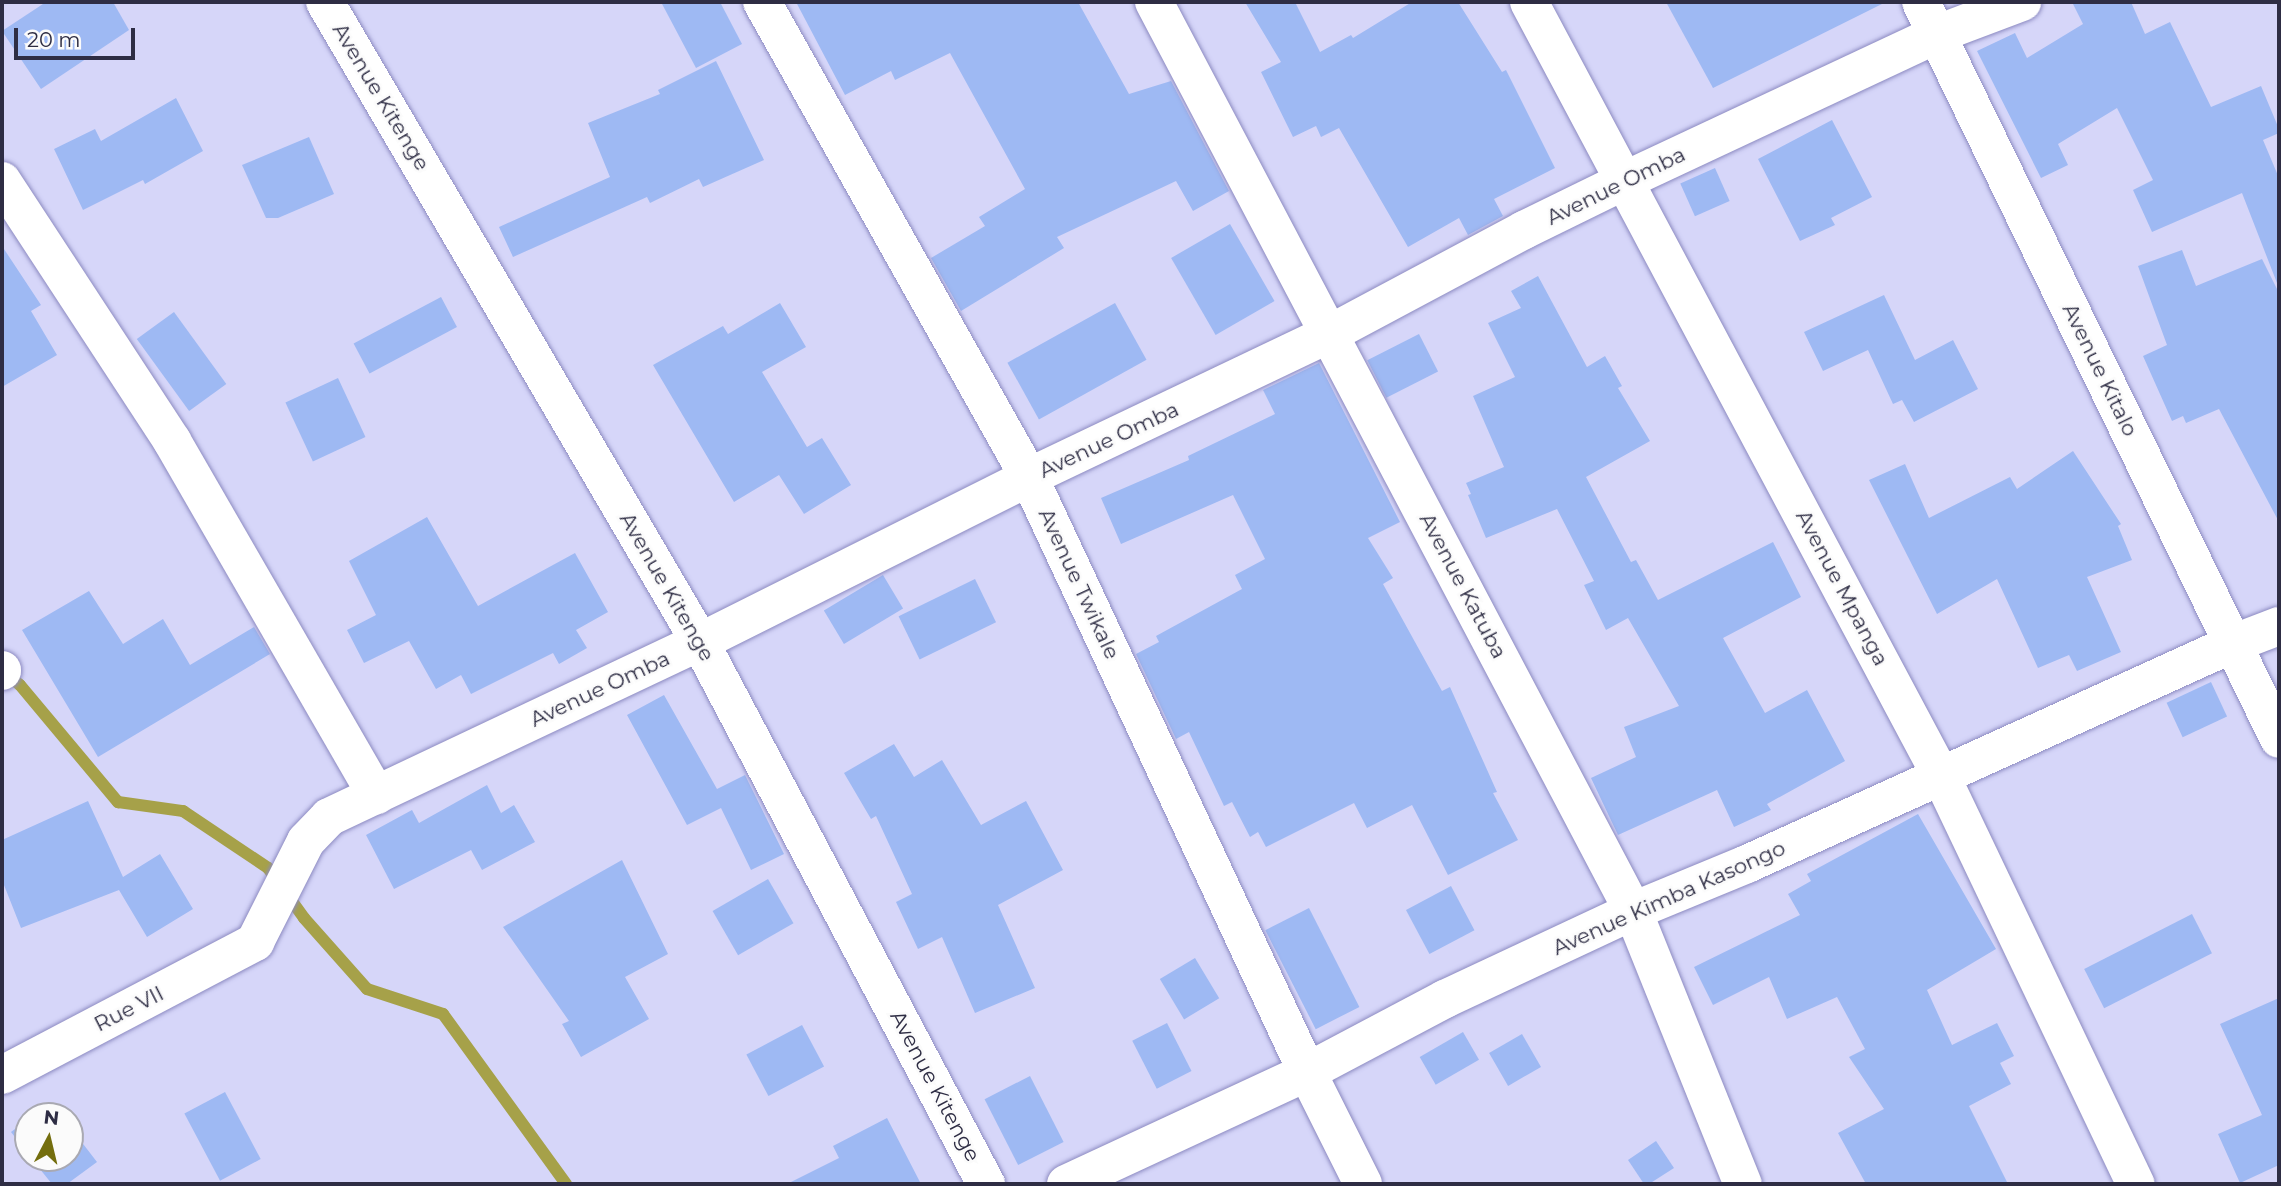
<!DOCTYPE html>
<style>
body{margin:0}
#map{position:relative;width:2281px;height:1186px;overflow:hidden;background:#d6d6f9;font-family:Montserrat,sans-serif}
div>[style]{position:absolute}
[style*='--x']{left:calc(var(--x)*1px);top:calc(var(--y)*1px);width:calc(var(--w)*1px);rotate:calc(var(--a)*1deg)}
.stream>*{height:12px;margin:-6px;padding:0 6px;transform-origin:6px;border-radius:6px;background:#a6a149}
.building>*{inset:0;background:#9eb9f3;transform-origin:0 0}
.roads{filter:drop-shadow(0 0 2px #8c8ac1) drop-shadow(0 0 2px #8c8ac1)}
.minor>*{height:38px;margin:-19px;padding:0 19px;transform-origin:19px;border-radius:19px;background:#fff}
span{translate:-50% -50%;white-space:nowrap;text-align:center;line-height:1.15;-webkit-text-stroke:5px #fbfbfb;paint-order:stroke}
.street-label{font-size:21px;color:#2e2d44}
.frame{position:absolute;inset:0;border:4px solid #2e2d44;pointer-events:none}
.north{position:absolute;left:14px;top:1102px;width:70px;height:70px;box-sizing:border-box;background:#fbfbfb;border:2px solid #a9a9b2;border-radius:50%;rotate:7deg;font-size:19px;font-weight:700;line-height:28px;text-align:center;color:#2e2d44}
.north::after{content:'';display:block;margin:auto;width:24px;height:32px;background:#746e0e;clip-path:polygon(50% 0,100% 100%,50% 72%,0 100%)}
.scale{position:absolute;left:14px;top:28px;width:121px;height:32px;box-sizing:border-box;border:4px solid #2e2d44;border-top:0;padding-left:9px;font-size:21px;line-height:24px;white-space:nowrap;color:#2e2d44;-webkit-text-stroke:5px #fbfbfb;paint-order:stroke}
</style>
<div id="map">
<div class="stream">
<div style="--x:5;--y:673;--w:19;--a:39"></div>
<div style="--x:20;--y:685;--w:153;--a:50.1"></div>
<div style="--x:118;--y:802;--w:66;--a:7.9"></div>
<div style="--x:183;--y:811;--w:102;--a:33.8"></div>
<div style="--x:268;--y:868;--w:62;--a:54.2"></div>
<div style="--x:304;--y:918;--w:95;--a:48.4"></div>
<div style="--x:367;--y:989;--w:80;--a:18.2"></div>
<div style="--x:443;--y:1014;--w:210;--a:54.1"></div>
</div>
<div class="building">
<div style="clip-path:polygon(46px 2px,113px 2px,129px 30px,41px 89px,2px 31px)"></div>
<div style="clip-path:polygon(661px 2px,720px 2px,742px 44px,696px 68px)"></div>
<div style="clip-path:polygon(796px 2px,1078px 2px,1129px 94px,1171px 81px,1229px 191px,1193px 211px,1176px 181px,1057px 237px,1064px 248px,961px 311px,931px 258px,985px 226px,979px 217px,1025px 189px,950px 53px,895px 80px,891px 71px,845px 95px)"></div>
<div style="clip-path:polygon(1245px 2px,1295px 2px,1320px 52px,1351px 35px,1353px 38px,1412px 2px,1458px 2px,1502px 72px,1506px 70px,1555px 168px,1494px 199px,1503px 216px,1468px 235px,1459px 218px,1408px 247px,1339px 128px,1321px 137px,1316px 126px,1293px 137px,1261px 72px,1281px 62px)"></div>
<div style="clip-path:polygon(1666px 2px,1886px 2px,1713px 88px)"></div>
<div style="clip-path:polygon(2072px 2px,2131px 2px,2145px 34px,2170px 22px,2211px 107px,2261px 86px,2279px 129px,2279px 133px,2263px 140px,2279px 178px,2279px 282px,2277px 283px,2242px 193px,2152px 232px,2133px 190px,2153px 180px,2117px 108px,2058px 144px,2068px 165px,2041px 178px,1977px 51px,2015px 33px,2027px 58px,2083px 24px)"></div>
<div style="clip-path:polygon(716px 61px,764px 160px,703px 187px,699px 179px,650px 203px,647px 197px,513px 257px,499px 227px,610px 177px,588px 123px,660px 94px,658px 90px)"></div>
<div style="clip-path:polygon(176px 98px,203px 151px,145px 184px,143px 180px,83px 210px,54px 149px,95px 129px,101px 141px)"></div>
<div style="clip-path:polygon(1832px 120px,1872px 197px,1831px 218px,1835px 225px,1800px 241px,1758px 159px)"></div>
<div style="clip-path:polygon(309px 137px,334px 194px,278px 218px,266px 218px,242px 165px)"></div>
<div style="left:1715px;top:168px;width:36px;height:38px;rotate:66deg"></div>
<div style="left:1230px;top:224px;width:89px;height:68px;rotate:60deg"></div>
<div style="clip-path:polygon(2px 246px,41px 305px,31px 311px,57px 355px,2px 387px)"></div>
<div style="clip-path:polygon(2182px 250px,2196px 286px,2262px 259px,2279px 293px,2279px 522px,2219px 409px,2186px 423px,2183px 416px,2172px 421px,2143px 356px,2167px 345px,2138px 266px)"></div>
<div style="clip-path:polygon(1538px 276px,1587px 367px,1605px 356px,1622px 386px,1618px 388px,1650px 441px,1586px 477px,1631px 562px,1636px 560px,1658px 600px,1773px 542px,1801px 597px,1723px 638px,1765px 713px,1807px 690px,1845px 761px,1767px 804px,1771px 810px,1734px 827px,1717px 790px,1618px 835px,1591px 778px,1636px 757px,1624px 727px,1679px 706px,1628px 618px,1606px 630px,1584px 585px,1594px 581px,1557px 509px,1486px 538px,1468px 495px,1471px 494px,1466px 483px,1504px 467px,1473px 396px,1515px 377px,1488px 323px,1521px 308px,1511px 291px)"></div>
<div style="clip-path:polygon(1884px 295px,1915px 360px,1953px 340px,1978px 389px,1914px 422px,1902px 400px,1893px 404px,1868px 350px,1823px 371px,1804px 332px)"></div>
<div style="left:441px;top:297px;width:34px;height:99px;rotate:62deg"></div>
<div style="clip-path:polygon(780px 303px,806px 347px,762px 372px,807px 447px,822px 438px,851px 485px,804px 514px,779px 475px,734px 502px,653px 365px,723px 326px,728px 334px)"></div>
<div style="left:1115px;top:303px;width:65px;height:123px;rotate:61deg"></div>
<div style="left:174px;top:312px;width:89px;height:46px;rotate:54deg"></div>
<div style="left:1419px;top:334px;width:42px;height:58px;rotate:63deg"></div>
<div style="clip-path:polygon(1319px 363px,1400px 522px,1368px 538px,1393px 578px,1383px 584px,1442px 691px,1450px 687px,1497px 792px,1493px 793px,1518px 840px,1448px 875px,1412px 805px,1367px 828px,1354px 803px,1266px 847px,1258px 832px,1250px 837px,1232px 802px,1224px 806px,1189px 732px,1176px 739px,1136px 654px,1159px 642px,1156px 636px,1242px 589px,1235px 575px,1265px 559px,1233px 495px,1121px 544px,1101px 498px,1189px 460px,1188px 456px,1275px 414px,1263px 390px)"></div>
<div style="left:338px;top:378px;width:65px;height:58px;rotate:65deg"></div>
<div style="clip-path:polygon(2073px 451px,2121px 524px,2118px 526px,2132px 560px,2087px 577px,2121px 652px,2077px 671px,2069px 655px,2038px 668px,1997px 579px,1937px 614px,1869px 480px,1905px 464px,1929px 518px,2010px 477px,2017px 489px)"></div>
<div style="clip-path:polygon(427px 517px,478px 606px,575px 553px,608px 612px,576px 630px,587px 648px,559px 664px,553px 653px,471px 694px,461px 675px,436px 689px,409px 641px,364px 663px,347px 630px,376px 615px,349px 561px)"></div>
<div style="left:883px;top:575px;width:39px;height:69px;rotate:59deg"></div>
<div style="left:975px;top:579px;width:48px;height:85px;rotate:64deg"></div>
<div style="clip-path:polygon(89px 591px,123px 644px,163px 619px,190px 665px,254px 627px,270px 654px,98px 757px,22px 630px)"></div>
<div style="left:2211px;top:682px;width:38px;height:49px;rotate:65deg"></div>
<div style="clip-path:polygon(664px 695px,717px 789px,745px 775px,784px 854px,751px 870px,721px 808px,687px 825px,627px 715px)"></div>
<div style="clip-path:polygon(894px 744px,914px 777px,942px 760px,981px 825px,1026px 801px,1063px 870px,998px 905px,1035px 988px,975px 1013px,942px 937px,918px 949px,896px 902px,912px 894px,876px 816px,871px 819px,844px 773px)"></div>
<div style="clip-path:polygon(487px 785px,501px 813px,514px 805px,535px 842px,482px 870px,471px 850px,394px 889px,366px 835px,412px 810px,419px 823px)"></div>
<div style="clip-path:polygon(88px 801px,123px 877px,160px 854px,193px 909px,147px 937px,119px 890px,21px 928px,2px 880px,2px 840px)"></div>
<div style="clip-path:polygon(1918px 814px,1996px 949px,1927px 990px,1952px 1045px,1997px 1023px,2014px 1056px,2000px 1063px,2011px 1084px,1969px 1106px,2008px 1184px,1866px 1184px,1838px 1133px,1884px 1109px,1849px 1057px,1865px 1049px,1837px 997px,1787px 1019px,1769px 977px,1713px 1005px,1694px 967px,1800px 915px,1788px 894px,1811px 881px,1807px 874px)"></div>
<div style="clip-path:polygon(622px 860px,668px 954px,625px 977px,649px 1019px,581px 1057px,562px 1024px,569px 1021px,503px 927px)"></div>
<div style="left:768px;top:879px;width:51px;height:64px;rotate:60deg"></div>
<div style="left:1451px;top:886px;width:50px;height:51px;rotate:62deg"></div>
<div style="left:1309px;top:908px;width:111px;height:49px;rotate:63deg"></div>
<div style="left:2192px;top:914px;width:44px;height:121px;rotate:63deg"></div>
<div style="left:1195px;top:958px;width:47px;height:41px;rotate:59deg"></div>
<div style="clip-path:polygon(2279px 998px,2279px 1165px,2240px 1183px,2218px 1134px,2262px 1115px,2220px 1024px)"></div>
<div style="left:1167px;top:1023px;width:54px;height:39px;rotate:63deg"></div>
<div style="left:802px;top:1025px;width:47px;height:63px;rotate:62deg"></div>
<div style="left:1463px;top:1032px;width:32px;height:50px;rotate:60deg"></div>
<div style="left:1522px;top:1034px;width:38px;height:38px;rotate:60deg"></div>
<div style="left:1030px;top:1076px;width:74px;height:51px;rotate:63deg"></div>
<div style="left:225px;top:1092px;width:76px;height:46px;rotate:62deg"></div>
<div style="clip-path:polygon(50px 1102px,61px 1116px,32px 1116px)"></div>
<div style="clip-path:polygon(887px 1118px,921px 1184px,787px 1184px,839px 1158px,833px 1146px)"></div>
<div style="clip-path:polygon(28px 1119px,28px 1154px,11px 1132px)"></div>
<div style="clip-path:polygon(70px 1127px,97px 1162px,67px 1184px,52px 1184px,31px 1158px,70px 1158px)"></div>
<div style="clip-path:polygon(1656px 1141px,1674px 1168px,1649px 1184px,1644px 1184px,1628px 1160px)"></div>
</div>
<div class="roads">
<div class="minor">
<div style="--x:325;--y:2;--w:742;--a:59.63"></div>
<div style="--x:700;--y:642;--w:613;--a:62.18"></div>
<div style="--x:762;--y:2;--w:545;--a:60.66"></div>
<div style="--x:1029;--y:477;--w:657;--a:64.96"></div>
<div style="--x:1307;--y:1072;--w:125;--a:63.4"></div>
<div style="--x:1154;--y:2;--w:1027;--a:62.21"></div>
<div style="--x:1633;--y:911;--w:294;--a:68.1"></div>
<div style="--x:1529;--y:2;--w:877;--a:61.97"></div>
<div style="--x:1941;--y:776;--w:452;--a:64.5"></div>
<div style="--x:1921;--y:2;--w:819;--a:64.09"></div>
<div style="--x:2;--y:181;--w:311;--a:56.8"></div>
<div style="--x:172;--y:441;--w:409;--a:60"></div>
<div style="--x:2;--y:670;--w:1;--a:90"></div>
<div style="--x:2;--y:1075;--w:286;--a:-27.7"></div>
<div style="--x:255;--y:942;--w:113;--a:-63.2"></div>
<div style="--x:306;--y:841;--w:33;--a:-46"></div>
<div style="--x:329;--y:817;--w:410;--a:-25.3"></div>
<div style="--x:700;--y:642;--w:368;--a:-26.6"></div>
<div style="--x:1029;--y:477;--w:335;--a:-25.5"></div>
<div style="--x:1331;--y:333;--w:219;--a:-28.1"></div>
<div style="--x:1524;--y:230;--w:114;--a:-26.1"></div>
<div style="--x:1626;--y:180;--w:344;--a:-25.1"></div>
<div style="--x:1937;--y:34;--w:91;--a:-20.6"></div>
<div style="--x:1066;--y:1184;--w:266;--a:-24.9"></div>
<div style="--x:1307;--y:1072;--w:156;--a:-27.9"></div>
<div style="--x:1445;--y:999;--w:208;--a:-25.1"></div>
<div style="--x:1633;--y:911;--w:123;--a:-22.4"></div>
<div style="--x:1747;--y:864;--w:533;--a:-24.4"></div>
<div style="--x:2232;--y:644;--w:50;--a:-21"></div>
</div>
</div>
<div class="street-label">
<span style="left:381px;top:97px;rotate:59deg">Avenue Kitenge</span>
<span style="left:1616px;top:186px;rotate:-26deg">Avenue Omba</span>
<span style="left:2100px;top:370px;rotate:64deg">Avenue Kitalo</span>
<span style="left:1109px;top:440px;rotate:-25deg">Avenue Omba</span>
<span style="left:1079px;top:584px;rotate:65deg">Avenue Twikale</span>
<span style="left:1463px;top:586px;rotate:62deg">Avenue Katuba</span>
<span style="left:667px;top:587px;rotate:60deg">Avenue Kitenge</span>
<span style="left:1842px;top:588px;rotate:62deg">Avenue Mpanga</span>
<span style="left:600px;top:689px;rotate:-25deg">Avenue Omba</span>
<span style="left:1669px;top:898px;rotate:-24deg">Avenue Kimba Kasongo</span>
<span style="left:129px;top:1009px;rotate:-27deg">Rue VII</span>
<span style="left:935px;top:1086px;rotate:62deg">Avenue Kitenge</span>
</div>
<div class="frame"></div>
<div class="north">N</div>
<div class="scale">20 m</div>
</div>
